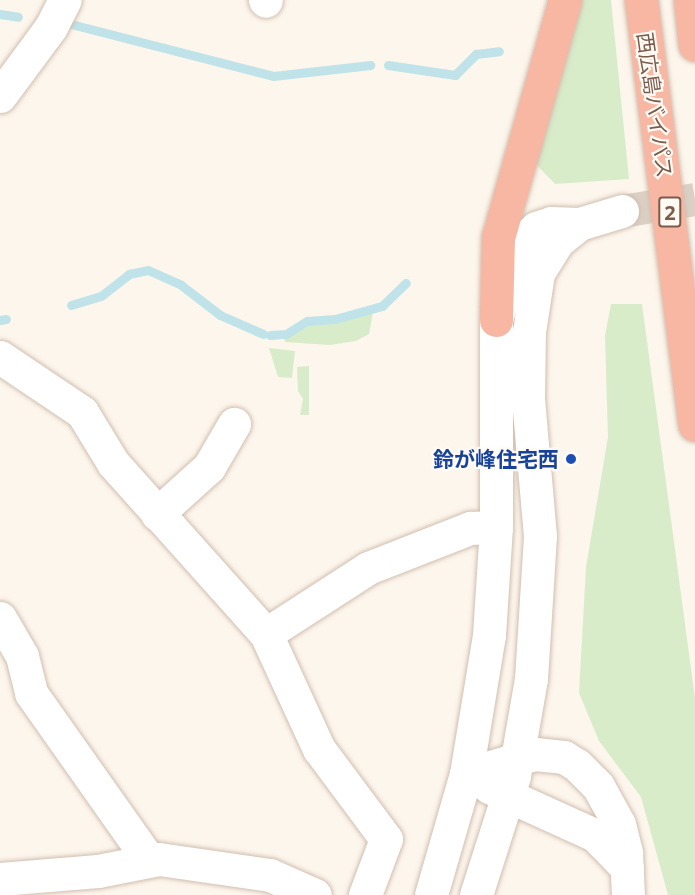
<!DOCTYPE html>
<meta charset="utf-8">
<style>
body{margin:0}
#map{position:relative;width:695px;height:895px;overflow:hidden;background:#fdf6ec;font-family:"Open Sans","Noto Sans JP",sans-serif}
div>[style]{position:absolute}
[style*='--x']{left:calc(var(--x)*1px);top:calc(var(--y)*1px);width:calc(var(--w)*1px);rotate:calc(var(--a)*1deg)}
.green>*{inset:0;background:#d8ecc9}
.stream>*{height:9px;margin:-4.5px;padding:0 4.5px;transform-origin:4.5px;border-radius:4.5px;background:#bfe3e8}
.minor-tunnel>*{height:33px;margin-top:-16.5px;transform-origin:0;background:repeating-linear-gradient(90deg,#dcd0c4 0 33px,transparent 0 49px)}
.roads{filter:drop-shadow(0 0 2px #d1beb0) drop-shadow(0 0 2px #d1beb0)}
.minor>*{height:33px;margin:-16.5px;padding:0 16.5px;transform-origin:16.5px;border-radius:16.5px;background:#fff}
.highway>*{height:33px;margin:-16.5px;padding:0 16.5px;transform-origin:16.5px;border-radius:16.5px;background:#f7b7a3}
.dots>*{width:16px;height:16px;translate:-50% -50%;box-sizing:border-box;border:3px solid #fffaf3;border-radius:50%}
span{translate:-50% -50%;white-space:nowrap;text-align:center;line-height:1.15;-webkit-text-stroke:4.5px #fffaf3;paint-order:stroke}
.shield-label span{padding:2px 4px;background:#fffaf3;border:2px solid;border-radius:4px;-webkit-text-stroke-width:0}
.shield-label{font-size:20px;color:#7a5c4d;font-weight:700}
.street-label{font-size:21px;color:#7a5c4d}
.transit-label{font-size:21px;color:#164399;font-weight:700}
.right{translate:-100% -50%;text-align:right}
</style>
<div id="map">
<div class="green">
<div style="clip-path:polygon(577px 0,611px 0,629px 179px,555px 184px,534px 162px)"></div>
<div style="clip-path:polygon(611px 304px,642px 304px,695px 698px,695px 895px,668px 895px,641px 797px,599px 741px,579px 693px,586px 567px,608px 437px,605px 336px)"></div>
<div style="clip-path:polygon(373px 312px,369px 334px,356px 341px,330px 345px,285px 342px,284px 338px,315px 323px)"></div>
<div style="clip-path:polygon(269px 348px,295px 351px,292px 378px,278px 377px)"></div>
<div style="clip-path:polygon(309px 366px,309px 415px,300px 415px,303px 399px,298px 391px,297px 367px)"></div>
</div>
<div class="stream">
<div style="--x:0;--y:14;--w:18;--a:9"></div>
<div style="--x:63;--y:22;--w:217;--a:14.4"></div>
<div style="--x:273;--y:76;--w:98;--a:-6.5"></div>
<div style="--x:388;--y:65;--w:68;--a:8.5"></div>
<div style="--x:455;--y:75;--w:30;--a:-45"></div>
<div style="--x:476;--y:54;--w:23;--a:-7"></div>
<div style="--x:71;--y:305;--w:31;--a:-17"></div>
<div style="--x:101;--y:296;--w:36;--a:-38"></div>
<div style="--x:129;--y:274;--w:19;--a:-12"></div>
<div style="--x:148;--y:270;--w:36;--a:24"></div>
<div style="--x:181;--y:285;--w:49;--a:37.6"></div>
<div style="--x:220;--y:315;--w:47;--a:23.8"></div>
<div style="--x:0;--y:320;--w:6;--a:-9"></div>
<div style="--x:270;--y:335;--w:16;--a:-4"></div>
<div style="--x:286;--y:334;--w:25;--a:-32"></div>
<div style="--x:307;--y:321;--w:28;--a:-4"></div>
<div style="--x:335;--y:319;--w:49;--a:-15.5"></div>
<div style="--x:382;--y:306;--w:33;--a:-44"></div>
</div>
<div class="minor-tunnel">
<div style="--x:622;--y:211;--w:74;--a:-9.3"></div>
</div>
<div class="roads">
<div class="minor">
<div style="--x:265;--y:0;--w:1;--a:45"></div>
<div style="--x:0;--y:96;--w:86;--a:-53.5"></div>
<div style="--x:51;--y:27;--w:30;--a:-63"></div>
<div style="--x:0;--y:357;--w:99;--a:33.9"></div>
<div style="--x:82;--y:412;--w:60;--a:58.7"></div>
<div style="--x:113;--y:463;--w:229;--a:48.2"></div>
<div style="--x:266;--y:634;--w:127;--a:65.3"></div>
<div style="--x:319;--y:749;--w:112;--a:53.3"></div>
<div style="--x:386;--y:839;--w:60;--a:110.6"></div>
<div style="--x:157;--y:514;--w:70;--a:-42.1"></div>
<div style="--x:209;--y:467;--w:50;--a:-59.8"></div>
<div style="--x:0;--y:618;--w:44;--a:59.9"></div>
<div style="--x:22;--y:656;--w:38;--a:76"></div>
<div style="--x:31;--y:693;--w:203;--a:54.8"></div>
<div style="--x:266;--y:634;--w:121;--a:-32.9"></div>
<div style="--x:368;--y:568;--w:110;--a:-21.4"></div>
<div style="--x:470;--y:528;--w:26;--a:-2"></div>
<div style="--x:466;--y:774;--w:72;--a:-16.2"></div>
<div style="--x:535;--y:754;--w:29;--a:6"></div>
<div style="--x:564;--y:757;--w:15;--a:32"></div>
<div style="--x:577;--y:765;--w:30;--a:45"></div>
<div style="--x:598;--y:786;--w:43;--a:61.1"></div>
<div style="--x:619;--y:824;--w:30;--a:76"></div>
<div style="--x:626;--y:853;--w:42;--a:87.3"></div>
<div style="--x:489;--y:787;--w:116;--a:24.4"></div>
<div style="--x:595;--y:835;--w:46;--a:45.9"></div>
<div style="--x:0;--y:879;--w:98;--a:-4.7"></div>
<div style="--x:98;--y:871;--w:62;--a:-11.1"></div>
<div style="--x:159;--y:859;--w:112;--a:8.2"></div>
<div style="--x:270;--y:875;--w:49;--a:24"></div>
<div style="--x:431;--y:895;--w:126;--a:-73.9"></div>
<div style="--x:466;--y:774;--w:141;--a:-80.6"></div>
<div style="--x:489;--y:635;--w:108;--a:-86.3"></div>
<div style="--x:496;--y:527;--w:207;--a:-90"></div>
<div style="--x:496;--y:320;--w:63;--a:-73.3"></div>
<div style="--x:514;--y:260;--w:21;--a:-65"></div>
<div style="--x:523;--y:241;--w:18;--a:-45"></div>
<div style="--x:536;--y:228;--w:16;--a:-18"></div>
<div style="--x:551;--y:223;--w:28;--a:2"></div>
<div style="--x:579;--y:224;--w:45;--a:-16.8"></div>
<div style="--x:476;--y:895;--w:125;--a:-72.3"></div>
<div style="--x:514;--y:776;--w:98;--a:-80.1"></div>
<div style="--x:531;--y:679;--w:143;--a:-86.4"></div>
<div style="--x:540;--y:536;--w:137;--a:-95"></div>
<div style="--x:528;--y:400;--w:68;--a:-89.2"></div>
<div style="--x:529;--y:332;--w:60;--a:-81.3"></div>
<div style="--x:538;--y:273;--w:36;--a:-58"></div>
<div style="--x:557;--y:242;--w:28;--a:-39"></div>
</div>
<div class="highway">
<div style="--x:641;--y:0;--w:428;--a:82.8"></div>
<div style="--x:690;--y:0;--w:45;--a:83.7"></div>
<div style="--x:496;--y:320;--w:82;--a:-88.6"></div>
<div style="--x:498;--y:238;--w:247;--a:-74.3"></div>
</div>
</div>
<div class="dots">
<div style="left:571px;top:459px;background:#1a4fb4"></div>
</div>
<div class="shield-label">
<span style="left:670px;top:212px">2</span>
</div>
<div class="street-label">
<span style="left:655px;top:105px;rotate:82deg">西広島バイパス</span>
</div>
<div class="transit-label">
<span class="right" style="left:559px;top:459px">鈴が峰住宅西</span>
</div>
</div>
